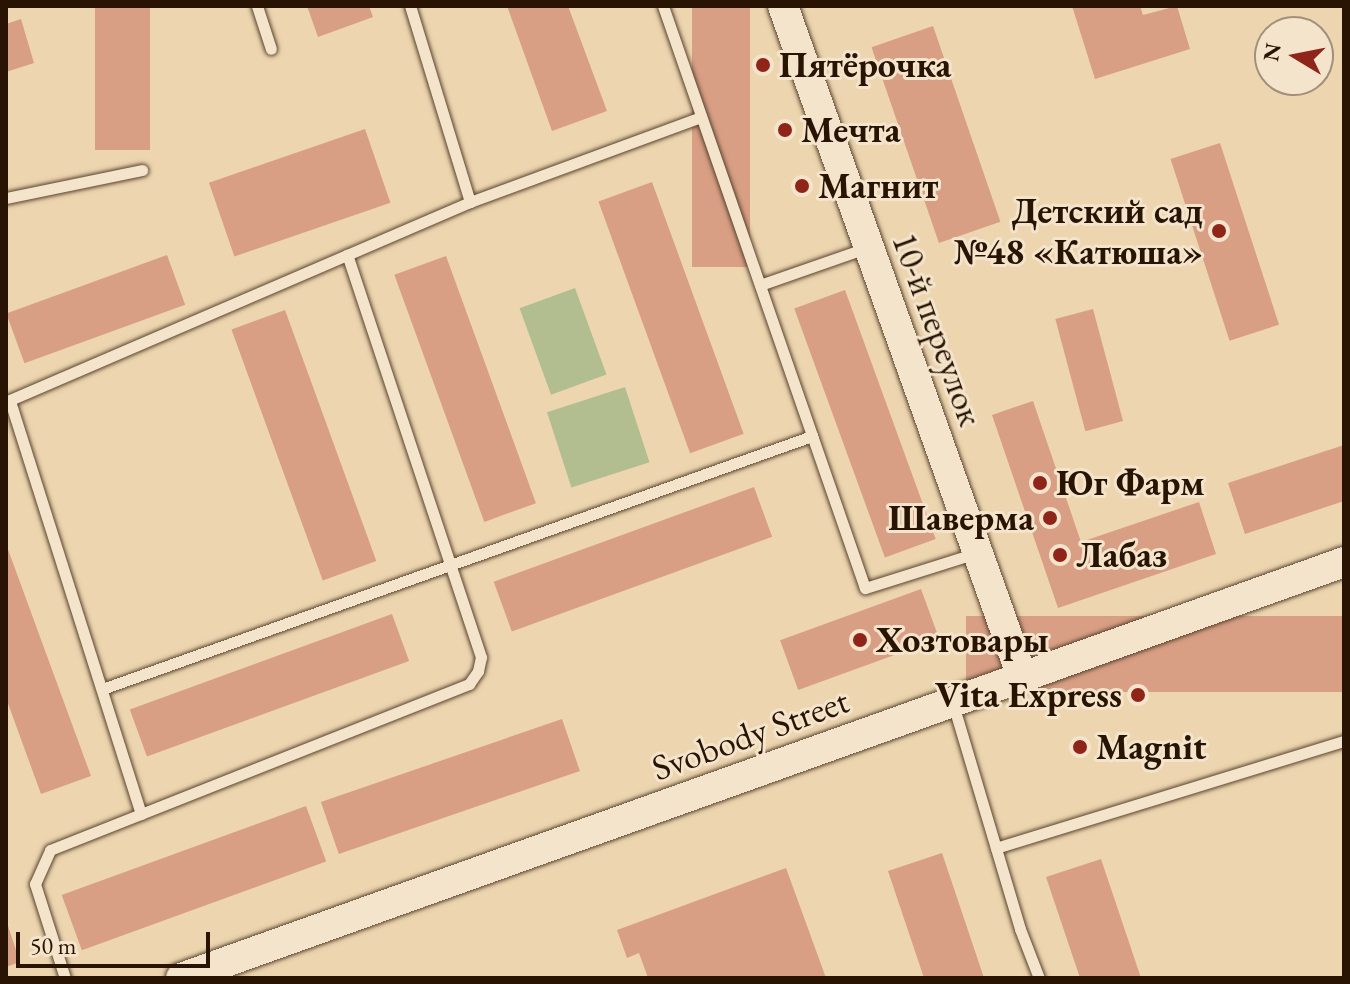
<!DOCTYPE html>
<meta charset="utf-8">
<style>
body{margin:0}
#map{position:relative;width:1350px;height:984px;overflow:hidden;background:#ecd5af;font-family:"EB Garamond",serif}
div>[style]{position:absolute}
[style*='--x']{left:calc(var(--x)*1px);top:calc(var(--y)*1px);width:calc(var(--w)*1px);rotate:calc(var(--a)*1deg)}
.green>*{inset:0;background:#b2be8f;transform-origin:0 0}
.building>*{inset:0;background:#d89f85;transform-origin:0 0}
.roads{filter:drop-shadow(0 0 2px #5a442e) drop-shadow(0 0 2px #5a442e)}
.lane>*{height:11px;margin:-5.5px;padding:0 5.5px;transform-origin:5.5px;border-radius:5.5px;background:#f3e4cb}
.secondary>*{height:30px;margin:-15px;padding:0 15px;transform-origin:15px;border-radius:15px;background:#f3e4cb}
.dots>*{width:22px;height:22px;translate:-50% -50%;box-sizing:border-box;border:4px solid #f3e4cb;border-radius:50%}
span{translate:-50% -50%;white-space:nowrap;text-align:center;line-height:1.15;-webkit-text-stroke:6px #f3e4cb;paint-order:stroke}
.poi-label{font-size:36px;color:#291303;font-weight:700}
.left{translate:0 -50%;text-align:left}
.right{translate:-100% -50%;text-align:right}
.street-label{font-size:36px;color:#291303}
.frame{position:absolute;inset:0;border:8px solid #291303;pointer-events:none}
.north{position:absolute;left:1254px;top:16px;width:80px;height:80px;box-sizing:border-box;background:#f3e4cb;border:2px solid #a2907b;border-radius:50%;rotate:280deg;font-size:22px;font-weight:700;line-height:32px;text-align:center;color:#291303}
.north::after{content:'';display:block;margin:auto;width:28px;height:36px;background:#8f2418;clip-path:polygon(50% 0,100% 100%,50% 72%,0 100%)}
.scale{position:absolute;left:16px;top:932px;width:194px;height:36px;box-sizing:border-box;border:4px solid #291303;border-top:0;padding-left:10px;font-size:24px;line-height:28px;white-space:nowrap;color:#291303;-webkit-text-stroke:6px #f3e4cb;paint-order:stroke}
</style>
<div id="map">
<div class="green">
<div style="left:575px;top:288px;width:92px;height:59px;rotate:70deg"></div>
<div style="left:625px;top:387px;width:79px;height:82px;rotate:72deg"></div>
</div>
<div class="building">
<div style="left:95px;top:6px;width:55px;height:144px"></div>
<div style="clip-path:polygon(307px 6px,369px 6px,373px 17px,318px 37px)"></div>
<div style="clip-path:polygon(507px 6px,568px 6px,607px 111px,552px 131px)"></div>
<div style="left:692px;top:6px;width:58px;height:261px"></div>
<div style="clip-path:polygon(1072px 6px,1140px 6px,1143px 15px,1177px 6px,1190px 49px,1095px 79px)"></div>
<div style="clip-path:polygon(21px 19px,34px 63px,6px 72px,6px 24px)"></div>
<div style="left:933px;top:26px;width:207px;height:65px;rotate:71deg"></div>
<div style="left:365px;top:129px;width:78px;height:165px;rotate:71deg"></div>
<div style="left:1220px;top:143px;width:191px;height:52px;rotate:72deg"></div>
<div style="left:652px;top:182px;width:268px;height:57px;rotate:70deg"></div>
<div style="left:167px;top:255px;width:53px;height:171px;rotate:70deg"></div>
<div style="left:446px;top:256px;width:263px;height:55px;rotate:70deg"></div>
<div style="left:845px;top:290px;width:265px;height:54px;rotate:70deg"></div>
<div style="left:1093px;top:309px;width:116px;height:39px;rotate:75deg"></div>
<div style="left:285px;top:310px;width:267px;height:57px;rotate:70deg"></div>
<div style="clip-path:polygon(1033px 401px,1081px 542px,1199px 502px,1216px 554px,1058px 608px,992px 415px)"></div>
<div style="clip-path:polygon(1344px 445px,1344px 501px,1245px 534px,1228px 483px)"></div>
<div style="left:754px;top:487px;width:53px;height:277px;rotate:70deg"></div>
<div style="clip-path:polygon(6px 544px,91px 776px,41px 794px,6px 698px)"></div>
<div style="left:921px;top:589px;width:53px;height:150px;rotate:70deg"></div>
<div style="left:392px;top:614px;width:50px;height:279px;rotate:70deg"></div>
<div style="left:1344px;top:616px;width:76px;height:378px;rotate:90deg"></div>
<div style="left:562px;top:719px;width:55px;height:255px;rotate:71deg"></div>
<div style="left:306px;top:806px;width:59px;height:260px;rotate:70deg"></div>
<div style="clip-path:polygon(942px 853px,984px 978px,924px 978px,888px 871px)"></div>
<div style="clip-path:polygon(1101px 859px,1141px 978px,1080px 978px,1046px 877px)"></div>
<div style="clip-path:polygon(786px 868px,826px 978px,648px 978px,639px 953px,627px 958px,617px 930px)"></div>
<div style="clip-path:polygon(6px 920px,20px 962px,6px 967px)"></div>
</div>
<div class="roads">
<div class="lane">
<div style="--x:257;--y:6;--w:45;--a:72"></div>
<div style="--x:663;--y:6;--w:616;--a:70.86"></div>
<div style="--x:865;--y:588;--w:117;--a:-17.4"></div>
<div style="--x:6;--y:198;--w:139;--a:-11.6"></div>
<div style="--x:470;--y:202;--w:246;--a:-20.2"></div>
<div style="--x:760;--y:285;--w:115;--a:-19.2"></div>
<div style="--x:105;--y:688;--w:751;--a:-19.62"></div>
<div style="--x:953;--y:704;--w:235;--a:73.4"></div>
<div style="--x:1020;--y:929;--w:53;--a:68.8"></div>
<div style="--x:141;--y:814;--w:434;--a:-107.6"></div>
<div style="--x:10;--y:400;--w:501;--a:-23.29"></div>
<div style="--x:470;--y:202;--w:205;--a:-107"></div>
<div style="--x:996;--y:848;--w:364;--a:-17.1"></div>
<div style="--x:65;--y:978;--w:99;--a:-107.7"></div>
<div style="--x:35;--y:884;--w:37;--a:-66"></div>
<div style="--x:50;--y:850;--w:451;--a:-21.6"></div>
<div style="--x:469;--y:684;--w:16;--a:-55"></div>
<div style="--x:478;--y:671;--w:14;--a:-78"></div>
<div style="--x:481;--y:657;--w:424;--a:-108.4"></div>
</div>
<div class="secondary">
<div style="--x:783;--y:6;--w:712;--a:70.39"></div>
<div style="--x:181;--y:978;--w:1235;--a:-19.68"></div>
</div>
</div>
<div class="dots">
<div style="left:763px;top:65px;background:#8f2418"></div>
<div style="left:785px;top:130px;background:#8f2418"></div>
<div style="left:802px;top:186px;background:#8f2418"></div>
<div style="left:1219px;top:231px;background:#8f2418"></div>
<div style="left:1040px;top:483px;background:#8f2418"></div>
<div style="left:1050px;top:518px;background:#8f2418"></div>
<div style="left:1060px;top:555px;background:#8f2418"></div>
<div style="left:860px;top:640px;background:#8f2418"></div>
<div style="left:1138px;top:695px;background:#8f2418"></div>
<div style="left:1080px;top:747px;background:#8f2418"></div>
</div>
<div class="poi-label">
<span class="left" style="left:779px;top:65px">Пятёрочка</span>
<span class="left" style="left:801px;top:130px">Мечта</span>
<span class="left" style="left:818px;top:186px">Магнит</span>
<span class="right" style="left:1203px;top:231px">Детский сад<br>№48 «Катюша»</span>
<span class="left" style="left:1056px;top:483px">Юг Фарм</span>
<span class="right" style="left:1034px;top:518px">Шаверма</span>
<span class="left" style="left:1076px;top:555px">Лабаз</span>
<span class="left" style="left:876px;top:640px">Хозтовары</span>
<span class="right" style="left:1122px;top:695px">Vita Express</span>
<span class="left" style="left:1096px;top:747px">Magnit</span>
</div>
<div class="street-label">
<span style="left:938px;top:329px;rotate:70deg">10-й переулок</span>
<span style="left:750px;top:734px;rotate:-20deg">Svobody Street</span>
</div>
<div class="frame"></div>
<div class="north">N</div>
<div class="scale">50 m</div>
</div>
